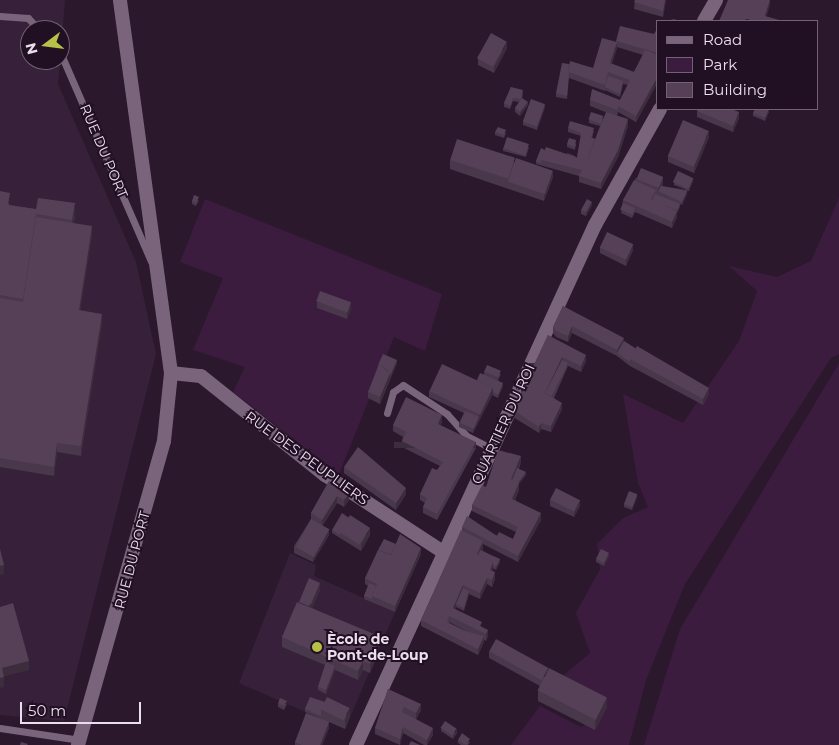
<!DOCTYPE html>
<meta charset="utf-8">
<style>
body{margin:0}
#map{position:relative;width:839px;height:745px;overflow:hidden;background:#2b182d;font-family:Montserrat,sans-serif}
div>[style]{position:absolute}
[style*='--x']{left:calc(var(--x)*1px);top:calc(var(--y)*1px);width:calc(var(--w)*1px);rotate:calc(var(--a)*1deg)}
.built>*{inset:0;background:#37203a}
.green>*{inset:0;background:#3b1c3e}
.service>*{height:7px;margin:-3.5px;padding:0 3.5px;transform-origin:3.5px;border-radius:3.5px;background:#7a647c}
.minor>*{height:14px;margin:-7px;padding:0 7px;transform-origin:7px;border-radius:7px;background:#7a647c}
.tertiary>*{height:14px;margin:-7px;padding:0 7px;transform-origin:7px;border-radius:7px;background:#7a647c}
.wall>*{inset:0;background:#49374b}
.shaded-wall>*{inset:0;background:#3c2d3d;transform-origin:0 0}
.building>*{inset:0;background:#554057;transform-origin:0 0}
.dots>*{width:14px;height:14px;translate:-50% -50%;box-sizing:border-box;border:2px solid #210f23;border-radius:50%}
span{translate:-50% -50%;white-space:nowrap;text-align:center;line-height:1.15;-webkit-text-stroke:4px #210f23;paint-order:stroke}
.street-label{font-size:14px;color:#ebdeec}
.poi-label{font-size:14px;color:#ebdeec;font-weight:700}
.left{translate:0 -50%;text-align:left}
.legend{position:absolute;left:656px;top:20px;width:162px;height:90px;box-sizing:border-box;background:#210f23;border:1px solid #726273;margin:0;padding:6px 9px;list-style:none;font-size:15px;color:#ebdeec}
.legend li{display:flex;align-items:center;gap:10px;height:25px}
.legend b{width:25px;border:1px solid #726273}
.north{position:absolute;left:20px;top:20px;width:50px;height:50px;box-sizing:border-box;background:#210f23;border:1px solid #726273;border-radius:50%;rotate:255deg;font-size:14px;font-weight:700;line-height:20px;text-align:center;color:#ebdeec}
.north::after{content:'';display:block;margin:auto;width:18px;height:22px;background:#b7c147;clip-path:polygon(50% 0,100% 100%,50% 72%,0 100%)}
.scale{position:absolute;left:20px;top:702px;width:121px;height:22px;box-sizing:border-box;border:2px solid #ebdeec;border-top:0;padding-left:6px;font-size:15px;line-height:18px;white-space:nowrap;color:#ebdeec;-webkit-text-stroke:4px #210f23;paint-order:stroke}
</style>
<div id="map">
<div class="built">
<div style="clip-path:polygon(evenodd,0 0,65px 0,58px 84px,136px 262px,156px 354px,64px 721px,0 715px,0 0,30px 30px,60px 30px,60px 60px,30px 60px,30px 30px)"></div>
<div style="clip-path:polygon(290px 553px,316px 565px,314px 576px,395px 612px,345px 729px,239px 683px)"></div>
</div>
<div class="green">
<div style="clip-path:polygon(839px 198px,839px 354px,831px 358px,685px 584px,646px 680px,629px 745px,511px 745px,540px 706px,581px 727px,595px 721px,553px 684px,590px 653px,576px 613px,600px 569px,597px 544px,623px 518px,648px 507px,638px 483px,623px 394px,683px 423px,739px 341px,757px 291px,729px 266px,777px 277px,811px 261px)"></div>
<div style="clip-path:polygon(205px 199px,442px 294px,425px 351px,394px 337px,339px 474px,233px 392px,245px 367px,193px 350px,223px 278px,180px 262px)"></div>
<div style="clip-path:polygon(839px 363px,839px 745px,644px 745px,680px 629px)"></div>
</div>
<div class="service">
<div style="--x:0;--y:16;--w:28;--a:4"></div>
<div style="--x:28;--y:18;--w:16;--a:47"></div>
<div style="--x:60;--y:52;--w:228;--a:66.5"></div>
<div style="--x:387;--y:413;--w:22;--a:-74"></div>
<div style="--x:393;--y:392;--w:12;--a:-35"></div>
<div style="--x:403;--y:385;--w:53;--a:33.4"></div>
<div style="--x:447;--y:414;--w:30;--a:48"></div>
<div style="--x:467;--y:436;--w:28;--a:27"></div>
<div style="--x:0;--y:728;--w:81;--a:8.5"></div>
</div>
<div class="minor">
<div style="--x:171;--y:373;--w:30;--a:6"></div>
<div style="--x:201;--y:376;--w:159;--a:38.6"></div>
<div style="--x:325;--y:475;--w:141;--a:33.1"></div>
<div style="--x:78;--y:745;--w:316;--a:-74.2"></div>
<div style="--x:164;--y:441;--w:68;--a:-84.1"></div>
<div style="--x:171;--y:373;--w:376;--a:-97.8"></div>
</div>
<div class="tertiary">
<div style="--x:704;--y:21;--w:24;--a:-60"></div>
<div style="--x:356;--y:745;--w:572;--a:-65.32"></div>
<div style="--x:595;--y:225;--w:133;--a:-60.7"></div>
</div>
<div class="wall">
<div style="clip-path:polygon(635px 0,666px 0,663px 17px,634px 9px)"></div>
<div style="clip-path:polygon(evenodd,658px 28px,658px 82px,636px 122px,618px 112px,617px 116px,628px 126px,618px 157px,601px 189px,579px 182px,579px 176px,536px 164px,536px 161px,545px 150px,577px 158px,581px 136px,568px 132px,568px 128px,594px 131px,592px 138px,595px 139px,600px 126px,589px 123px,589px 120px,603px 119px,608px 113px,590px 106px,590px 100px,620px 100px,628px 85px,623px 84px,620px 97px,605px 90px,605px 91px,569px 78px,567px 99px,556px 97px,556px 93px,569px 64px,593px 68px,616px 42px,616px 41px,654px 34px,658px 28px,617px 47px,643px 55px,634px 72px,612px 64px,617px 47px)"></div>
<div style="clip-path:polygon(507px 48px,494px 73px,478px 65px,478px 59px)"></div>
<div style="clip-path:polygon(511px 87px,523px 93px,522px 99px,528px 105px,520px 116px,515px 112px,515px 108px,519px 102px,513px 101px,510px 109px,504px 107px,504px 103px)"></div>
<div style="clip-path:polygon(545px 107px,537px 130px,523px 125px,523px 122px)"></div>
<div style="clip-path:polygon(697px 111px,739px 118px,733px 132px,697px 117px)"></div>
<div style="clip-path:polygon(769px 112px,765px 121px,753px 116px,753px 113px)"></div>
<div style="clip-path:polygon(495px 132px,506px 133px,504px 138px,495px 135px)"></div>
<div style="clip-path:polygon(709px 137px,694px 173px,668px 162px,668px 156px)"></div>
<div style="clip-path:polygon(567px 144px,576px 144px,575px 150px,567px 147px)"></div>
<div style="clip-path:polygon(529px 147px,526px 157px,503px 151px,503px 148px)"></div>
<div style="clip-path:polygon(450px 160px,515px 162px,553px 177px,544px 201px,450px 169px)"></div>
<div style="clip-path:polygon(635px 178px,663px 184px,662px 186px,687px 190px,674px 185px,674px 182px,693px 181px,689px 191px,687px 191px,687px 194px,682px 205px,680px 204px,680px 207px,677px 213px,677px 217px,672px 228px,635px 212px,632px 218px,621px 213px,623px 200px,635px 181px)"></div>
<div style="clip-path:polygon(0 191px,10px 205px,75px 216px,74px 223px,92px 235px,80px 310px,102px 323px,81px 456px,57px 452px,54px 476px,0 467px)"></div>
<div style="clip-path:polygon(199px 200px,196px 206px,192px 204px,192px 201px)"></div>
<div style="clip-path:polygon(592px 205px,586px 216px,581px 214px,581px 210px)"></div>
<div style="clip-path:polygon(600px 247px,633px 250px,626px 266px,600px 253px)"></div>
<div style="clip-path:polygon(317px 302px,351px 309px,347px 319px,317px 308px)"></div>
<div style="clip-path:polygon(563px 306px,624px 341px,709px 394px,703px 405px,630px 366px,617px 356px,572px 333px,568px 342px,556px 337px,553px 333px,553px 327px)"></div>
<div style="clip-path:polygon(548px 335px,586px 361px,581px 372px,568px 366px,554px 398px,562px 409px,551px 432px,541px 429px,539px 433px,513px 417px,513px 410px)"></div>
<div style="clip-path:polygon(397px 363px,380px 404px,368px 398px,368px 392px)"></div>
<div style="clip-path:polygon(484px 371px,501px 374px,498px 380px,503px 386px,498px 398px,492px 395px,473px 433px,459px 427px,459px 423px,464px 413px,429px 397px,429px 391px,477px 380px,484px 374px)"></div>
<div style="clip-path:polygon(442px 422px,440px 425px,476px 448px,437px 520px,423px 513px,423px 507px,425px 503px,420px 500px,420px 494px,440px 466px,402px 447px,402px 441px,403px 437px,393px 431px,393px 425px)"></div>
<div style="clip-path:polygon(evenodd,521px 462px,519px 469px,526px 475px,519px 484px,519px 490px,515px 500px,541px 520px,518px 562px,483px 544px,483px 548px,482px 550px,500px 562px,496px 570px,493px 568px,492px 571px,495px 579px,492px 587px,487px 584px,480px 599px,469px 594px,464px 611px,456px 607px,455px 609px,482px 627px,488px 636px,486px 641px,484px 640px,484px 642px,478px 655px,421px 626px,421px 620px,462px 530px,462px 527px,513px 539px,516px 532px,472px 511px,472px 505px,486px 487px,521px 462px,449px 622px,468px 632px,449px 623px,449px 622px)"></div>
<div style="clip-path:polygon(344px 467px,406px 494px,396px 510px,344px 473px)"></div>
<div style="clip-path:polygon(329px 481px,349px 500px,344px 507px,337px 503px,323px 525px,329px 535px,313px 562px,294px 553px,294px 546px,311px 519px,311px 513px)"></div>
<div style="clip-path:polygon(637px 497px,632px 510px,624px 507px,624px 504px)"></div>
<div style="clip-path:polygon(550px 499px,580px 506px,574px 517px,550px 506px)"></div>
<div style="clip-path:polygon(332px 530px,370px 535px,361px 551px,332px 533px)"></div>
<div style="clip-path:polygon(421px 554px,395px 612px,364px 599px,364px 596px,368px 586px,365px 584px,365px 578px)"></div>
<div style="clip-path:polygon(609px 556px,604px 566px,596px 562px,596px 559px)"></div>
<div style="clip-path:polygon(320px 590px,312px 608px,374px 643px,373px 645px,377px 656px,370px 673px,363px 670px,358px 680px,335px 670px,326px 694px,318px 690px,318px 687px,325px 665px,282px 647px,282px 637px)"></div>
<div style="clip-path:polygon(489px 651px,607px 707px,595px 730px,538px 701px,538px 691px,540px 686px,489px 658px)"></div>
<div style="clip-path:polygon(388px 689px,421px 710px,416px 719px,433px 735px,427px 745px,424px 745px,403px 733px,400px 745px,375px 734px,375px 728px)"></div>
<div style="clip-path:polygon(310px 697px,350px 717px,345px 729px,329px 722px,329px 728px,322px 745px,295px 745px,295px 742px,319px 718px,305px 712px,305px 709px)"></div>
<div style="clip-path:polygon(278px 703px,287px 704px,284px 710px,278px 707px)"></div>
<div style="clip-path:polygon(441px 728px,457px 733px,453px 739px,441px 731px)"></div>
<div style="clip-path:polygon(458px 740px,470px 742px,468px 745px,461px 745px,458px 743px)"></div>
</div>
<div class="shaded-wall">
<div style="clip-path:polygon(665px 0,666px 0,663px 17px,663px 11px)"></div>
<div style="clip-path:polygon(770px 0,770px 5px,765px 21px,765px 16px)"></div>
<div style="clip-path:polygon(507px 42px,507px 48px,494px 73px,494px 67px)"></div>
<div style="clip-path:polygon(617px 42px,617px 48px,610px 70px,610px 63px)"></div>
<div style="clip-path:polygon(658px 76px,658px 82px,636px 122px,636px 116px)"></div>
<div style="clip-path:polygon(528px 102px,528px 105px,520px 116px,520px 112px)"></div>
<div style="clip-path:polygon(545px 104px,545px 107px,537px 130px,537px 127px)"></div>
<div style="clip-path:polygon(769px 109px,769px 112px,765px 121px,765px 118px)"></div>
<div style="clip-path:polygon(739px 112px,739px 118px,733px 132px,733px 126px)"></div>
<div style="clip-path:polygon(628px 119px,628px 126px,618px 157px,601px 189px,601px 183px)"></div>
<div style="clip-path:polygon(709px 131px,709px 137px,694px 173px,694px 167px)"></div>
<div style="clip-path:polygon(553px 171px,553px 177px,544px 201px,544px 194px)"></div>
<div style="clip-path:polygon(663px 177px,663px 184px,659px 192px,658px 191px,658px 188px)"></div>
<div style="clip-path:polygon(693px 178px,693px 181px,689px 191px,689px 188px)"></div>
<div style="clip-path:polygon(687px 191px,687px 194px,682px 205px,682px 202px)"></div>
<div style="clip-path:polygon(592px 202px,592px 205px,586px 216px,586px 212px)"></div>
<div style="clip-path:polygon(75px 203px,75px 216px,72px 232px,72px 220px)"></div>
<div style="clip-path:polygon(680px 204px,680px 207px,677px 213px,677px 217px,672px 228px,672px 222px)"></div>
<div style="clip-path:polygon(92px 226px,92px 235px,79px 319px,79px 310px)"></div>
<div style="clip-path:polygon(633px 244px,633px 250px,626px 266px,626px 259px)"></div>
<div style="clip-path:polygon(351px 302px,351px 309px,347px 319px,347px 313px)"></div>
<div style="clip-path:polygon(102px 314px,102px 323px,81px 456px,81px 446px)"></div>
<div style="clip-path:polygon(572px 326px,572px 333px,568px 342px,568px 336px)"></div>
<div style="clip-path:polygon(624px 338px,624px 344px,617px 353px,617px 350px)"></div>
<div style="clip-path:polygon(586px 355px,586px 361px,581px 372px,581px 366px)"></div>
<div style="clip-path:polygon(562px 357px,562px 363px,546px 396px,545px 393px)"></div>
<div style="clip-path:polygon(397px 360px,397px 363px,380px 404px,380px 397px,390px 373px)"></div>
<div style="left:568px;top:363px;width:3px;height:39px;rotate:90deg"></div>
<div style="clip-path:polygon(503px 383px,503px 386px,498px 398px,498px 395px)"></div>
<div style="clip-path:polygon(493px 388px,493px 394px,473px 433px,473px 430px,479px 417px,479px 414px)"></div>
<div style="clip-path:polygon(709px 388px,709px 394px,703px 405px,703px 399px)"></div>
<div style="clip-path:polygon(562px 403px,562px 409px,551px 432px,551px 426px)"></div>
<div style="clip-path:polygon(442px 415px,442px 422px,438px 430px,438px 424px)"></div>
<div style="clip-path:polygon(541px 423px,541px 429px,539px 433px,539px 427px)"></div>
<div style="left:476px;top:442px;width:6px;height:82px;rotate:90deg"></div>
<div style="clip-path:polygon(57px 443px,57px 452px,54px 476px,54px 467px)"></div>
<div style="clip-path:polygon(521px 456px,521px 462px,512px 483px,511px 479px)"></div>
<div style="clip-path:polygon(526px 472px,526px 475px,519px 484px,519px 490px,512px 505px,512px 499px,516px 485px)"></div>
<div style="clip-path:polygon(406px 488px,406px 494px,396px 510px,396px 503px)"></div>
<div style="clip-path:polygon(349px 494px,349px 500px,344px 507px,344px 500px)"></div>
<div style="clip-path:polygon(637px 494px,637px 497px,632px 510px,632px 506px)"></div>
<div style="clip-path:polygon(337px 496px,337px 503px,322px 526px,322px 520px)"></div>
<div style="clip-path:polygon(580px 500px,580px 506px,574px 517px,574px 511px)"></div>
<div style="clip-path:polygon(541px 513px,541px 520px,518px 562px,518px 556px)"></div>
<div style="clip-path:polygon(370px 528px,370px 535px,361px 551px,361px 544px)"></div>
<div style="clip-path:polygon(329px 529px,329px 535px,313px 562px,313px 555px)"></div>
<div style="clip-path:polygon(483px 541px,483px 548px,479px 557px,477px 554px)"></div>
<div style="clip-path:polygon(421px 548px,421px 554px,395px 612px,395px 606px)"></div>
<div style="clip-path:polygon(609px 553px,609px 556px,604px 566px,604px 563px)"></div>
<div style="clip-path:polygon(500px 559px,500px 562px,496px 570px,496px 567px)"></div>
<div style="clip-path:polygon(493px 562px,493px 569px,490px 576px,490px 570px)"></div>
<div style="clip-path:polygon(4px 565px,4px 574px,0 575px,0 566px)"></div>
<div style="clip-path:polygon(495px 572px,495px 579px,492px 587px,492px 580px)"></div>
<div style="clip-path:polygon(487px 578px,487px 584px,480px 599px,480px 593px)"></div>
<div style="clip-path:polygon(320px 583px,320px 590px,311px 610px,305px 608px)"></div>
<div style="clip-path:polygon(463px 585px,463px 591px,456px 604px,456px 607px,453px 614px,453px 608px)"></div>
<div style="clip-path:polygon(469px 591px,469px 594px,464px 611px,464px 608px)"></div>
<div style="clip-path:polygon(488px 630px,488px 636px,486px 641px,486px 634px)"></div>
<div style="clip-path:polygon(374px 634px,374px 643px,370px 653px,370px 644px)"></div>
<div style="clip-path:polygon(484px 636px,484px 642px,478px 655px,478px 649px)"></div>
<div style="clip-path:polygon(377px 647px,377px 656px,370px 673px,370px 664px)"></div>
<div style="clip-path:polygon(29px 661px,29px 670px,2px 677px,2px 668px)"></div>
<div style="clip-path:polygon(363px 661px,363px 670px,358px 680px,358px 671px)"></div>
<div style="clip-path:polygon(335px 666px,335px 669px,326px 694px,326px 690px)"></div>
<div style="clip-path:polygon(4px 677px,4px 687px,0 688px,0 678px)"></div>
<div style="clip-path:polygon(607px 697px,607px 707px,595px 730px,595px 721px)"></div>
<div style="clip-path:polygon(421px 704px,421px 710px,416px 720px,416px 713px)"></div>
<div style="clip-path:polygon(350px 708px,350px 717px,345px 729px,345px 720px)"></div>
<div style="clip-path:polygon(329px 722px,329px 728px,322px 745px,320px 745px)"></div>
<div style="clip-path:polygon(403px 727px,403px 733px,400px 745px,400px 739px)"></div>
<div style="clip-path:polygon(433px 728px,433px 735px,427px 745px,427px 740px)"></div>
<div style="clip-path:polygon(457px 729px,457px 733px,453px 739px,453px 736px)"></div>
</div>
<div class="building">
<div style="clip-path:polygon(635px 0,665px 0,663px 11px,634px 2px)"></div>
<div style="clip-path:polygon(728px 0,770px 0,765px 16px,783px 21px,755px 21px,746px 19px,745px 21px,719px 21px)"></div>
<div style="clip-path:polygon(674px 19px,679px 21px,666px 21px)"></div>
<div style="clip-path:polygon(620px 26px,654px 34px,658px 28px,658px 53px,616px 41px)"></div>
<div style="left:491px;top:33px;width:18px;height:29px;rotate:29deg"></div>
<div style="clip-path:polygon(602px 38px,617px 42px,610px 63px,634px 72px,645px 50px,658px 55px,658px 76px,636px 116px,618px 106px,617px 110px,590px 100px,592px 89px,620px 100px,630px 80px,608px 72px,605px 85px,568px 72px,570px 61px,593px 68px)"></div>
<div style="clip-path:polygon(562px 63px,569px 64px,568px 72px,569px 72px,567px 96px,556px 93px)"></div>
<div style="clip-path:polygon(608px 76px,623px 81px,620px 94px,605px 87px)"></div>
<div style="clip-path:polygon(511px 87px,523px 90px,521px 99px,513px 98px,510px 106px,504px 103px)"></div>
<div style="clip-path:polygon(522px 98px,528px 102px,520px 112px,515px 108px)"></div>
<div style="left:531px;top:99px;width:15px;height:24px;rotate:20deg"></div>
<div style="clip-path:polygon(698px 109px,731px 109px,739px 112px,733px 126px,697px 111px)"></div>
<div style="clip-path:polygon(755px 109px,769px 109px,765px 118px,753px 113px)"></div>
<div style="left:591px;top:112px;width:13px;height:8px;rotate:18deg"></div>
<div style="clip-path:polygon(606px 112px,628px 119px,618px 150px,601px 183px,579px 176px,582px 170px,541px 160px,546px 147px,587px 161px)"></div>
<div style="left:683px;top:120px;width:28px;height:39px;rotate:23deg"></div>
<div style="clip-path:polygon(570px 121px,594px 128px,591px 137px,595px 139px,587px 161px,577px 158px,581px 133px,568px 128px)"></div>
<div style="clip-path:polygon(498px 127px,506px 130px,504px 135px,495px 132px)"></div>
<div style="left:507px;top:137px;width:23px;height:12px;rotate:18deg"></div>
<div style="clip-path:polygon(569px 138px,576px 140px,575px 147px,567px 144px)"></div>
<div style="left:457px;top:139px;width:61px;height:22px;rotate:18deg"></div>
<div style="clip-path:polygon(541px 148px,545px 150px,541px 160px,541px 163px,536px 161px)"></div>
<div style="left:567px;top:153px;width:9px;height:1px;rotate:21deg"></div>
<div style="left:516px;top:158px;width:39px;height:25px;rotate:19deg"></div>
<div style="left:641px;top:168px;width:24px;height:12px;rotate:22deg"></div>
<div style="left:678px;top:171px;width:17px;height:12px;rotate:25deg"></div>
<div style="clip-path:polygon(634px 180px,656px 190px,651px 199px,677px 211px,672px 222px,623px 200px)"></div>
<div style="clip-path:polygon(661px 186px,687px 191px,682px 202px,658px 191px)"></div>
<div style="clip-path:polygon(0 191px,10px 193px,8px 205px,36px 209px,38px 198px,75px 203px,72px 220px,36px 214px,23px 299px,0 295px)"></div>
<div style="left:655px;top:194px;width:27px;height:7px;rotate:22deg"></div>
<div style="clip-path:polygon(194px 195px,199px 197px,196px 203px,192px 201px)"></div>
<div style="clip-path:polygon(587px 199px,592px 202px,586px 212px,581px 210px)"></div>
<div style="left:623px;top:203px;width:13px;height:7px;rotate:23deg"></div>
<div style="clip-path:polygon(36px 217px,92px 226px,79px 310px,102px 314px,81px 446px,57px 443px,54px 467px,0 458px,0 298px,23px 302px)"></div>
<div style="left:607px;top:232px;width:29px;height:17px;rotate:25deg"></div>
<div style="left:320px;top:291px;width:33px;height:11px;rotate:20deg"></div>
<div style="clip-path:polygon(563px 306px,624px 338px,617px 350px,572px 326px,568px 336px,556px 331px,553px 327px)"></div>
<div style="clip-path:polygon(548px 335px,586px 355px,581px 366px,562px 357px,545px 393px,562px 403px,551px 426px,541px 423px,539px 427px,513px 410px)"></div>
<div style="clip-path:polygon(624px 341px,636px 349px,630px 359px,630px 362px,617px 353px)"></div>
<div style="clip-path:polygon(637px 346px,709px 388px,703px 399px,630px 359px)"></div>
<div style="clip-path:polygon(383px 354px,397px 360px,390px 376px,390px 373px,379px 364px,377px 367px)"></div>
<div style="left:562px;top:360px;width:7px;height:37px;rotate:27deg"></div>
<div style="clip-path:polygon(379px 364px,390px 373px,380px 397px,368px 392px)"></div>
<div style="left:442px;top:364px;width:56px;height:30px;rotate:25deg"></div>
<div style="left:487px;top:365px;width:15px;height:7px;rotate:23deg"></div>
<div style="clip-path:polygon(480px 373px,503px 383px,498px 395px,493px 392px,493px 388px,477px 380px)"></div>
<div style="clip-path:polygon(406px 397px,442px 415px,438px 424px,476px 442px,437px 514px,423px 507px,427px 498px,420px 494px,432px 468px,437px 470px,443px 462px,402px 441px,406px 432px,393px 425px)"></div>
<div style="left:465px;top:411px;width:15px;height:13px;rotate:23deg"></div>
<div style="clip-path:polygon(358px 447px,406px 488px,396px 503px,344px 467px)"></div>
<div style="clip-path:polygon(498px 450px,521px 456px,511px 479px,519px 483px,512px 499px,541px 513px,518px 556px,462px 527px,467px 516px,497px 536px,499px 532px,513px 539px,518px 527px,472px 505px,482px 485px,486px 487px)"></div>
<div style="clip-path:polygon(517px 468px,526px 472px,518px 483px,512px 480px)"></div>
<div style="clip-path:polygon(329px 481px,349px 494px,344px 500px,337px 496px,322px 520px,311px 513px)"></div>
<div style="left:556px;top:488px;width:27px;height:13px;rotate:27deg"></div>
<div style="left:629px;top:491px;width:9px;height:14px;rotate:21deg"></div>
<div style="clip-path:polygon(342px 513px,349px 518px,340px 532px,340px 535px,332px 530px)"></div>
<div style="left:350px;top:515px;width:24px;height:20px;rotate:33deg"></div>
<div style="left:311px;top:519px;width:21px;height:32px;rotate:29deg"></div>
<div style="clip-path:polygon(461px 530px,483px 541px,477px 554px,493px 562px,490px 570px,495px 572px,492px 580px,487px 578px,480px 593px,463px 585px,453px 608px,482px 622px,480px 626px,488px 630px,486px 634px,449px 616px,447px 622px,465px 631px,484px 636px,478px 649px,421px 620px)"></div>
<div style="clip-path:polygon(400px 534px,421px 548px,395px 606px,372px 596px,377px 584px,365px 578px,378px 550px,391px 555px)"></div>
<div style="clip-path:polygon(384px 539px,396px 544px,391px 555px,378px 550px)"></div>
<div style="clip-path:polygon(0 549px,4px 565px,0 566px)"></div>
<div style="left:601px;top:549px;width:9px;height:11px;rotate:27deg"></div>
<div style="clip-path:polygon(480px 550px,500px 559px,496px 567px,493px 565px,493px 562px,478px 555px)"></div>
<div style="clip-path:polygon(309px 578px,320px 583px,311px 604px,308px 606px,299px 602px)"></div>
<div style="clip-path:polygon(369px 583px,376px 586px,372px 596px,372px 599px,364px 596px)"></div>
<div style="clip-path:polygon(463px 588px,469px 591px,464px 608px,456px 604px)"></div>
<div style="clip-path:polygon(297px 602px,374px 634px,370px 644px,377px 647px,370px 664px,363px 661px,358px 671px,282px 637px)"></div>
<div style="clip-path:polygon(13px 603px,29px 661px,2px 668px,4px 677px,0 678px,0 607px)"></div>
<div style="left:496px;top:639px;width:60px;height:14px;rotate:29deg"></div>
<div style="clip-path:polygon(326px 662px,335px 666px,326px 690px,318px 687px)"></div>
<div style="left:549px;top:668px;width:65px;height:25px;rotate:27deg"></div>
<div style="clip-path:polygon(388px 689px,421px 704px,416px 713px,404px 707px,402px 712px,433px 728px,427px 740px,403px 727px,400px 739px,375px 728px)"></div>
<div style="clip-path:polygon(310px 697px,325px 702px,321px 710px,321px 716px,305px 709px)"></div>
<div style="left:327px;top:697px;width:25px;height:14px;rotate:26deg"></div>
<div style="clip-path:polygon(280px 698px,287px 701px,284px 706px,278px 703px)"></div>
<div style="clip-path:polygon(306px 713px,329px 722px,320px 745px,302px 745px,295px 742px)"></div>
<div style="left:445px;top:721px;width:14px;height:8px;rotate:34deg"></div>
<div style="clip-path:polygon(462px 733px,470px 739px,466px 745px,458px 740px)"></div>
<div style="clip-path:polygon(411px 741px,420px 745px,409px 745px)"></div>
<div style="clip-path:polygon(21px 742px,28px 744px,27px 745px,20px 745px)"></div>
</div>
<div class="dots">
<div style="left:317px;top:647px;background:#b7c147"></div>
</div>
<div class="street-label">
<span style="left:104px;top:151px;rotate:67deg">RUE DU PORT</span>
<span style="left:503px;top:424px;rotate:-65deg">QUARTIER DU ROI</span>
<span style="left:307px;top:458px;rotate:36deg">RUE DES PEUPLIERS</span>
<span style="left:132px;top:560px;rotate:-75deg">RUE DU PORT</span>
</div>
<div class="poi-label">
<span class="left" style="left:327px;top:647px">Ècole de<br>Pont-de-Loup</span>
</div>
<ul class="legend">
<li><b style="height:6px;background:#7a647c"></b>Road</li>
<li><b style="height:14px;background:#3b1c3e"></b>Park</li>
<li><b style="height:14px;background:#554057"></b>Building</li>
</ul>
<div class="north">N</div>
<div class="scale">50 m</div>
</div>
